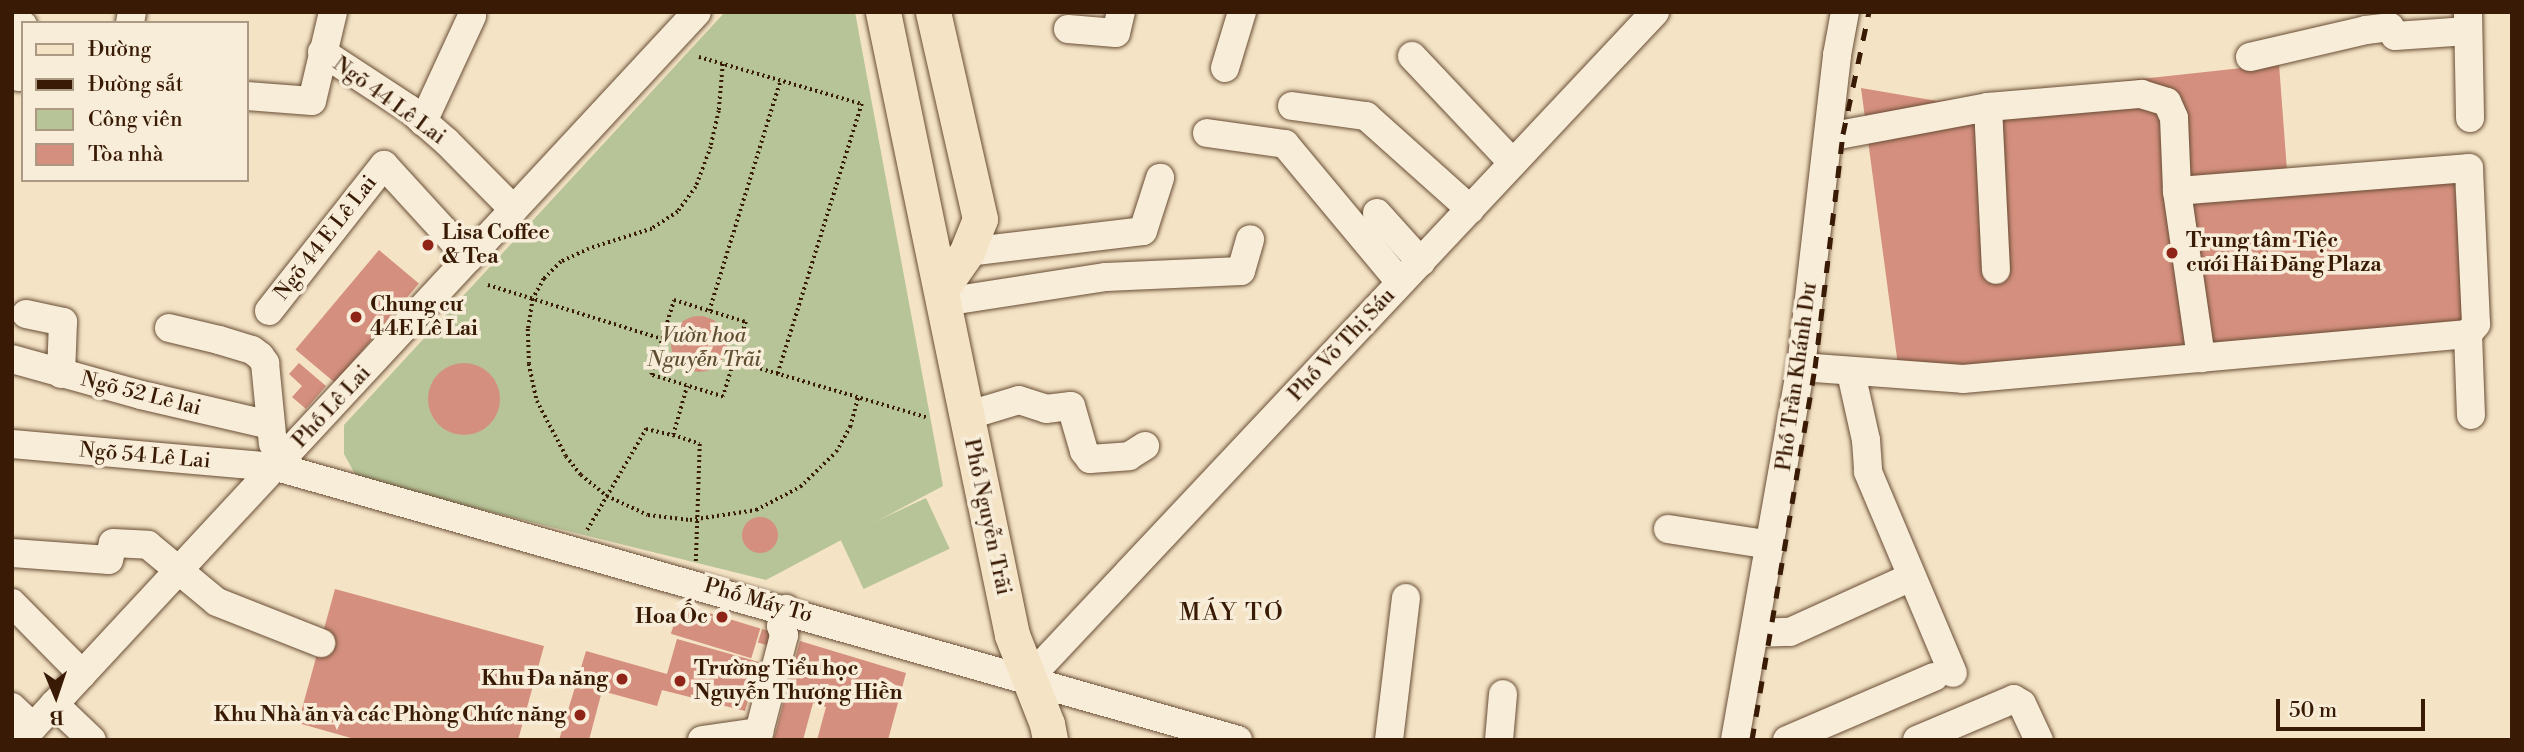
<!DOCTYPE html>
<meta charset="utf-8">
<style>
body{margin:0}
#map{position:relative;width:2524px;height:752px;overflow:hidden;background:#f4e3c5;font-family:"Libre Bodoni",serif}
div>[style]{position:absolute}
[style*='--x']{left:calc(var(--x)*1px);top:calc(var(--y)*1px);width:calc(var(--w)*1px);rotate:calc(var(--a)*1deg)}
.green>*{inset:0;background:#b7c498;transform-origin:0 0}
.building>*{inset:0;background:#d48f7e;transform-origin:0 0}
.round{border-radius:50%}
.path>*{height:3.5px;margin-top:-1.75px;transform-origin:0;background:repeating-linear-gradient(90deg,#391b05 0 2px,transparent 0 5.5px)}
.roads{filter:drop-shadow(0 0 2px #684d35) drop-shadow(0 0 2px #684d35)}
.minor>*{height:28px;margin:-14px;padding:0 14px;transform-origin:14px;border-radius:14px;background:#f8edd9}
.major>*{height:35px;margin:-17.5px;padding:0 17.5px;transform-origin:17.5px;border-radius:17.5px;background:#f4e3c5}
.rail>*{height:5px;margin-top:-2.5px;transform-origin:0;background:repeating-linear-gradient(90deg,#391b05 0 12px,transparent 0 24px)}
.dots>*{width:19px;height:19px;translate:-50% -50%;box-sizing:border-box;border:4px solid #f8edd9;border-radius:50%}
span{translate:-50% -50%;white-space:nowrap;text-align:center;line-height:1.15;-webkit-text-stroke:7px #f8edd9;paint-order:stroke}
.street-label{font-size:21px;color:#391b05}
.poi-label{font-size:21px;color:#391b05;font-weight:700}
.left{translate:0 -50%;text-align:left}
.right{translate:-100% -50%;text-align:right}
.park-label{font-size:21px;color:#5f4e31;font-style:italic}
.quarter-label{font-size:24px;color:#391b05;letter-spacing:2px}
.frame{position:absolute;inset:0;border:14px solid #391b05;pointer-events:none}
.legend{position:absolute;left:21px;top:21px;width:228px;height:161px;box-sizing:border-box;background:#f8edd9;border:2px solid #ac9984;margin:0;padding:9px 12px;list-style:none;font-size:21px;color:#391b05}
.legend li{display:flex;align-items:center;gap:14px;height:35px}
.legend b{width:35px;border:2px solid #ac9984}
.north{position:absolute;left:21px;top:661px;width:70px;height:70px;-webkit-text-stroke:5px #f8edd9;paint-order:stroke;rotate:178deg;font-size:19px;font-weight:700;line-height:28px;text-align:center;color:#391b05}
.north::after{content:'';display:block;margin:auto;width:24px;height:32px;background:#391b05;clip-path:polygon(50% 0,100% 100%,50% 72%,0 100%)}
.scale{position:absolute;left:2276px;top:699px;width:149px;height:32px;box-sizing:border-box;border:4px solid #391b05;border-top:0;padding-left:9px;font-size:21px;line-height:24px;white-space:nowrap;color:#391b05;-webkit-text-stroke:5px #f8edd9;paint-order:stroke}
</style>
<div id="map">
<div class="green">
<div style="clip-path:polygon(725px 12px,855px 12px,943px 486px,766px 580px,382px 485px,355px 474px,344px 454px,344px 425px)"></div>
<div style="left:926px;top:498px;width:56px;height:95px;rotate:65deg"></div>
</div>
<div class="building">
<div style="clip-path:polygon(2279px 64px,2288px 184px,2454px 178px,2467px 322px,1899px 373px,1861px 88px,1937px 101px)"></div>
<div style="left:379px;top:250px;width:52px;height:130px;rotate:40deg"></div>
<div class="round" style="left:671px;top:316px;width:56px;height:56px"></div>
<div style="clip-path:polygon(299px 363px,326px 386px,306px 409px,292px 397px,302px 386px,289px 374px)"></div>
<div class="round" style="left:428px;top:363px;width:72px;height:72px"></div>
<div class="round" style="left:742px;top:517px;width:36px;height:36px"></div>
<div style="clip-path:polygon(335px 589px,544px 646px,518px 740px,358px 740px,298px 723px)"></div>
<div style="left:680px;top:604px;width:84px;height:31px;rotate:17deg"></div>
<div style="left:762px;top:629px;width:10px;height:14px;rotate:17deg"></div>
<div style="clip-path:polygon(677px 639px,759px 662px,745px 711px,662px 690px,657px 706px,602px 691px,589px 740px,559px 740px,586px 651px,667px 674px)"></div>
<div style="clip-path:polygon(800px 641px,906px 673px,888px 740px,817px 740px,826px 707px,813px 703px,803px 740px,774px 738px)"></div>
</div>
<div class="path">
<div style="--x:699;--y:57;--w:170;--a:16.1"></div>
<div style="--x:862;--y:104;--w:283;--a:107.3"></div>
<div style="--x:723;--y:64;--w:47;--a:94.9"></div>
<div style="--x:719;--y:111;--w:37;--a:103"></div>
<div style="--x:711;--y:147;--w:43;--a:110.6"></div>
<div style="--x:696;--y:187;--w:31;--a:126"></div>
<div style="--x:678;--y:212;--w:31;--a:147"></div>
<div style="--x:652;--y:229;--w:66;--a:162.4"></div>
<div style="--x:589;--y:249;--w:31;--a:155"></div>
<div style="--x:561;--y:262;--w:24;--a:135"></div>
<div style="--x:544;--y:279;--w:23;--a:119"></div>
<div style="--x:533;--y:299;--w:30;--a:99"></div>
<div style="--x:528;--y:329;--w:35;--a:88"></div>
<div style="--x:529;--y:364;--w:38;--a:78"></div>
<div style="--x:537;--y:401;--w:62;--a:62.2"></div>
<div style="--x:566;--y:456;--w:24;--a:52"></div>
<div style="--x:581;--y:475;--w:33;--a:39"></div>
<div style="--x:607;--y:496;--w:45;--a:24.9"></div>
<div style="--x:648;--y:515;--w:42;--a:6.8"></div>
<div style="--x:690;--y:520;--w:67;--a:-8.6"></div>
<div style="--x:756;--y:510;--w:50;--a:-27.6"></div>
<div style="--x:800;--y:487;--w:50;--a:-44.2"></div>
<div style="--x:836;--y:452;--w:29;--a:-61"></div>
<div style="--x:850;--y:427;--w:31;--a:-75"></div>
<div style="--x:488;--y:285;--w:182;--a:17.2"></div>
<div style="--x:674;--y:300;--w:75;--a:17"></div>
<div style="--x:746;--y:322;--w:78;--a:107"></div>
<div style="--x:723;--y:397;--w:75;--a:-163"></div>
<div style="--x:651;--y:375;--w:78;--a:-73"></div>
<div style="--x:709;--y:311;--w:240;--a:-72.8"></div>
<div style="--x:734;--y:361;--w:200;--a:16.3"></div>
<div style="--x:673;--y:435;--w:51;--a:-74.1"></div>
<div style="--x:587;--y:530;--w:117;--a:-59.7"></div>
<div style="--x:646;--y:429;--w:28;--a:13"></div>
<div style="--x:673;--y:435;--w:28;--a:18"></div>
<div style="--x:700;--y:444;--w:120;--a:91.9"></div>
</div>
<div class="roads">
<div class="minor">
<div style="--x:2468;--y:12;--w:106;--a:88.9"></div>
<div style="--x:130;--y:23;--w:11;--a:-80"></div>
<div style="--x:1068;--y:29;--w:48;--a:4.8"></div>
<div style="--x:1116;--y:33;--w:22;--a:-77"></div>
<div style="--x:322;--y:52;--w:104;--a:33.2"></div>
<div style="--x:409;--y:109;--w:50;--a:41"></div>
<div style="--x:447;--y:142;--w:95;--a:45.4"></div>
<div style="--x:1412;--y:56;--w:147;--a:46.7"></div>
<div style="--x:2250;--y:57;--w:119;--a:-13.1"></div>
<div style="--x:2366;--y:30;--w:24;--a:-7"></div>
<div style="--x:2390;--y:27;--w:10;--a:61"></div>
<div style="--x:2395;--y:36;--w:73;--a:-3.9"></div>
<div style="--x:1225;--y:68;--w:59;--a:-73.1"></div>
<div style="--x:19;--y:77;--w:52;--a:-85.6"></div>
<div style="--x:247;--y:96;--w:65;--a:4.4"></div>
<div style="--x:312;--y:101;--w:91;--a:-76.7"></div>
<div style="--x:1292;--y:106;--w:75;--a:7.7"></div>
<div style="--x:1366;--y:116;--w:140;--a:41.8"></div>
<div style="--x:1988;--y:107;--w:163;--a:87.2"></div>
<div style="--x:423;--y:122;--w:117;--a:-65.2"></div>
<div style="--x:1207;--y:133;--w:79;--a:8"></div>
<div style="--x:1285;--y:144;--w:180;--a:50.2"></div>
<div style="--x:1828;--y:137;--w:163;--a:-10.6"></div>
<div style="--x:1988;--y:107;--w:154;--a:-4.9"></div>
<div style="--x:2141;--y:94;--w:27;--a:17"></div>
<div style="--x:2167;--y:102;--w:17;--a:66"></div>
<div style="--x:2174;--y:118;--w:73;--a:87.6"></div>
<div style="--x:2177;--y:191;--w:169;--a:81.8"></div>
<div style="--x:1377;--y:213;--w:66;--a:48.1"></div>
<div style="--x:967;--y:252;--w:177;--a:-6.8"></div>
<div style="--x:1143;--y:231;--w:56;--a:-72.2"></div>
<div style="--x:944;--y:302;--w:164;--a:-8.8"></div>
<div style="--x:1106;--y:277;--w:135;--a:-2.5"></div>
<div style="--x:1241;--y:271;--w:33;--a:-74"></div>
<div style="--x:269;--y:311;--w:186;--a:-51.8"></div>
<div style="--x:384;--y:165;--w:126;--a:47.6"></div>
<div style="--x:26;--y:314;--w:38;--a:12"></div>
<div style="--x:63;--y:322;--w:52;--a:92.2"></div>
<div style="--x:169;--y:328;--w:51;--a:13.5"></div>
<div style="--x:219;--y:340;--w:34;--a:17"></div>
<div style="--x:252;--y:350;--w:10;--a:37"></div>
<div style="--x:260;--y:356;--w:9;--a:54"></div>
<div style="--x:265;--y:363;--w:81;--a:84.4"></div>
<div style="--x:2468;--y:334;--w:81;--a:87.9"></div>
<div style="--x:12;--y:359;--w:134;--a:15.6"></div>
<div style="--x:141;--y:395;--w:132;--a:13.1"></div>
<div style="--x:1801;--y:367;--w:162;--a:4.2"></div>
<div style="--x:1963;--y:379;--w:507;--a:-5.09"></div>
<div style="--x:2468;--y:334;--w:13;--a:-51"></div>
<div style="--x:2476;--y:324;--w:156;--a:-92.6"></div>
<div style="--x:2469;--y:168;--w:293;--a:175.5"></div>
<div style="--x:1851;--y:373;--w:69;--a:77.4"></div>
<div style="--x:1866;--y:440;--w:32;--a:86"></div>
<div style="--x:1868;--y:472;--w:218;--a:67.1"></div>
<div style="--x:966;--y:416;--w:55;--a:-16.8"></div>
<div style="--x:1019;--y:400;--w:28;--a:18"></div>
<div style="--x:1046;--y:409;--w:25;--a:-7"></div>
<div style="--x:1071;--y:406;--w:47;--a:73.9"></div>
<div style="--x:1084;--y:451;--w:10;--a:53"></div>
<div style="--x:1090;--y:459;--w:39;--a:-4"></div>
<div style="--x:1129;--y:456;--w:19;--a:-32"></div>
<div style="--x:12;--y:444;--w:266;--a:5"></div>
<div style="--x:277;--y:467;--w:999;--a:15.86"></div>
<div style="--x:1668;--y:529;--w:104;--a:8.8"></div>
<div style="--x:12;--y:553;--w:97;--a:4.1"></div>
<div style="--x:109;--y:560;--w:17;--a:-77"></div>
<div style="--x:113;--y:543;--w:35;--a:3"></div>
<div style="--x:148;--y:545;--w:89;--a:39.6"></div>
<div style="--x:217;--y:602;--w:112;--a:21.5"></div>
<div style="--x:12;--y:603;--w:100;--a:45.4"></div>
<div style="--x:1755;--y:633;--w:35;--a:-2"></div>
<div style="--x:1790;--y:632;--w:133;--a:-24.4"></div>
<div style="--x:1029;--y:678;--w:914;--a:-46.77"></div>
<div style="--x:54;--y:704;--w:52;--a:43.5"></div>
<div style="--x:12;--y:707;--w:29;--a:44"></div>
<div style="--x:21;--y:740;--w:993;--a:-47.12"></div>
<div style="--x:702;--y:740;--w:58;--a:-8"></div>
<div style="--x:759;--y:732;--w:100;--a:-75.5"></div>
<div style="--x:784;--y:635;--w:9;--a:-108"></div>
<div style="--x:781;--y:626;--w:18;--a:-74"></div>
<div style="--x:1389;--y:740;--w:143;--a:-83.2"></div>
<div style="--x:1499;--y:740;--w:46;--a:-85"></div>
<div style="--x:1735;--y:740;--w:379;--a:-80"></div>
<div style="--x:1801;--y:367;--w:314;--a:-83.4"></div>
<div style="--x:1837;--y:55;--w:44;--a:-79.5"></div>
<div style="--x:1787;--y:740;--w:160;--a:-23.2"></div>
<div style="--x:1917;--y:740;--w:105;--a:-22.9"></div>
<div style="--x:2014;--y:699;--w:9;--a:32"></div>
<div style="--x:2022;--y:704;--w:40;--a:65"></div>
</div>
<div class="major">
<div style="--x:883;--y:12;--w:636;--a:78.3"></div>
<div style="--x:1012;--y:635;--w:96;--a:68.5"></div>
<div style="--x:1047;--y:724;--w:16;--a:79"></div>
<div style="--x:933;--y:12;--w:212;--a:77.2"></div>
<div style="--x:980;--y:219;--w:35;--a:112"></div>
<div style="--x:967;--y:252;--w:45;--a:125.1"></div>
</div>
</div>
<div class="rail">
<div style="--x:1752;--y:740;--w:377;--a:-80.4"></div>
<div style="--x:1815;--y:368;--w:236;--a:-83.2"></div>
<div style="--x:1843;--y:134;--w:125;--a:-78"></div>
</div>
<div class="dots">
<div style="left:428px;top:245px;background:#8f2418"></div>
<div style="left:2172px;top:253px;background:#8f2418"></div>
<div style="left:356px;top:317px;background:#8f2418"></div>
<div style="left:722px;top:617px;background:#8f2418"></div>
<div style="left:622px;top:679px;background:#8f2418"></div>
<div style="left:680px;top:681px;background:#8f2418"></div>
<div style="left:580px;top:715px;background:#8f2418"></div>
</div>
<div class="street-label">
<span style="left:389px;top:101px;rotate:36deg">Ngõ 44 Lê Lai</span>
<span style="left:326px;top:238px;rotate:-52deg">Ngõ 44 E Lê Lai</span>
<span style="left:1342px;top:345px;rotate:-47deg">Phố Võ Thị Sáu</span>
<span style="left:1797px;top:377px;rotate:-82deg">Phố Trần Khánh Dư</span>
<span style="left:141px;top:394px;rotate:14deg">Ngõ 52 Lê lai</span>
<span style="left:332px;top:407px;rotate:-47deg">Phố Lê Lai</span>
<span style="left:145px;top:456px;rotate:5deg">Ngõ 54 Lê Lai</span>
<span style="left:987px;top:517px;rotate:78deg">Phố Nguyễn Trãi</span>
<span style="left:758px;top:601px;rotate:16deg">Phố Máy Tơ</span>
</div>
<div class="poi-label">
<span class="left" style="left:442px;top:245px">Lisa Coffee<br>&amp; Tea</span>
<span class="left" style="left:2186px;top:253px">Trung tâm Tiệc<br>cưới Hải Đăng Plaza</span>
<span class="left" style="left:370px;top:317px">Chung cư<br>44E Lê Lai</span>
<span class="right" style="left:708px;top:617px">Hoa Ốc</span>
<span class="left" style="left:694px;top:681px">Trường Tiểu học<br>Nguyễn Thượng Hiền</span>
<span class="right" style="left:608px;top:679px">Khu Đa năng</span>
<span class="right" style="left:566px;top:715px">Khu Nhà ăn và các Phòng Chức năng</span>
</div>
<div class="park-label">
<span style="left:704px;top:348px">Vườn hoa<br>Nguyễn Trãi</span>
</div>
<div class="quarter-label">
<span style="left:1232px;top:614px">MÁY TƠ</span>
</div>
<div class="frame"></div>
<ul class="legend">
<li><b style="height:9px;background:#f4e3c5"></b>Đường</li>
<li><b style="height:9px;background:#391b05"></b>Đường sắt</li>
<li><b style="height:19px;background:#b7c498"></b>Công viên</li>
<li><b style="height:19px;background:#d48f7e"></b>Tòa nhà</li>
</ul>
<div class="north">B</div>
<div class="scale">50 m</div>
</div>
